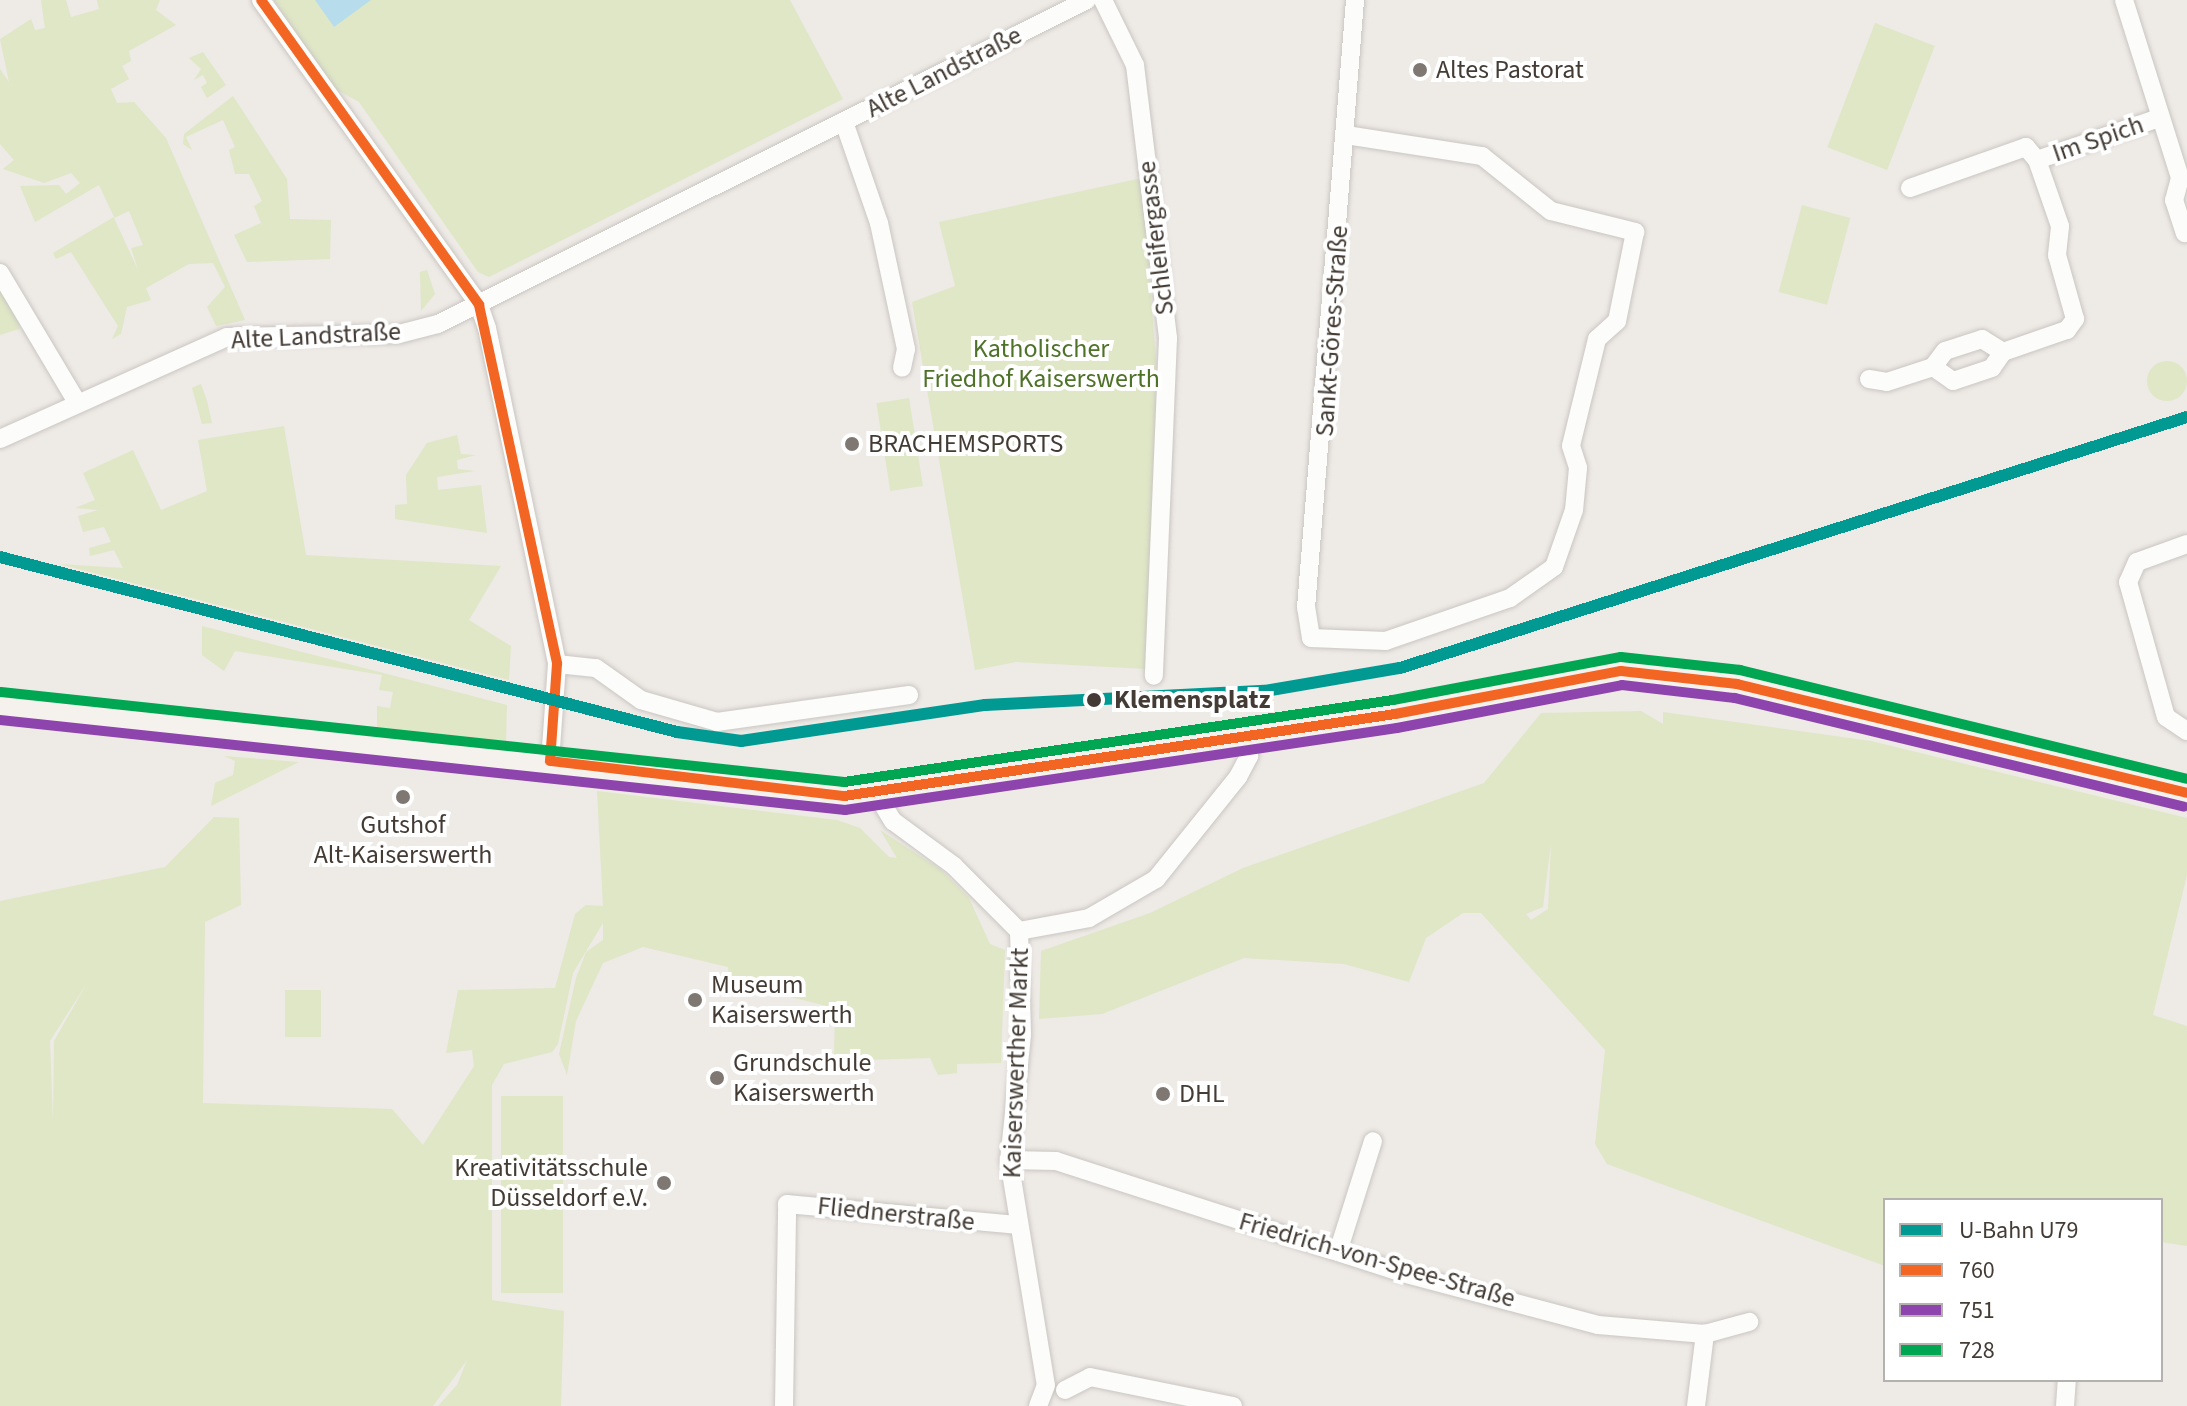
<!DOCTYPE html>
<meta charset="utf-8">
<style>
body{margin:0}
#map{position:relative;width:2187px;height:1406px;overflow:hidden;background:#eeeae6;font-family:"Source Sans 3",sans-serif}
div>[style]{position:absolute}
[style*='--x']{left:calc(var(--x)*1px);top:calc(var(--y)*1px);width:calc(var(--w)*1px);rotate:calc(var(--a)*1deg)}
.green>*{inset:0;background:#dfe7c6;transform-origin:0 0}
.round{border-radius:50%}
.water>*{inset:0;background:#b7ddec}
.roads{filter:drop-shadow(0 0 2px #cac6c2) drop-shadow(0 0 2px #cac6c2)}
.street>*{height:18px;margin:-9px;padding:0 9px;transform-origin:9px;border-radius:9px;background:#fcfcfb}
.secondary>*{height:26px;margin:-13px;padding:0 13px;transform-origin:13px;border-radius:13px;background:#f5f2ed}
.bus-1>*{height:10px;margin:-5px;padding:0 5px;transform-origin:5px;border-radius:5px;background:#f26522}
.bus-2>*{height:10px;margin:-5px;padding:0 5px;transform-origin:5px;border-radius:5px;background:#8e44ad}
.bus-3>*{height:10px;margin:-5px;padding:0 5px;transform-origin:5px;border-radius:5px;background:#00a651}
.metro-1>*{height:12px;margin:-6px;padding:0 6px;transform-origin:6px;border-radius:6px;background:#009a93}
.dots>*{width:22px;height:22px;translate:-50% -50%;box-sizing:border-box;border:4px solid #fff;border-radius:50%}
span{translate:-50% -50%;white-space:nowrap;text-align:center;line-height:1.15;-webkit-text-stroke:8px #fff;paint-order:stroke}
.poi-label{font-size:26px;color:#433b34}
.left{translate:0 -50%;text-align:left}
.right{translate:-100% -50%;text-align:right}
.street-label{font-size:26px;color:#433b34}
.park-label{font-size:26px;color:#4f7229}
.stop-label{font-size:26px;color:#433b34;font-weight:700}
.legend{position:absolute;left:1883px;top:1198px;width:280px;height:184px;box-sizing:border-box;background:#fff;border:2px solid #b4b1ae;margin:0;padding:10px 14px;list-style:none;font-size:24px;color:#433b34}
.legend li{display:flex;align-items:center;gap:16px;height:40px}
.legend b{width:40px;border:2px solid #b4b1ae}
</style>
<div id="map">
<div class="green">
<div style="clip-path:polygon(evenodd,41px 0,66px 0,71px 17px,99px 9px,97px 0,160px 0,156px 10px,176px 25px,129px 51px,131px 61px,122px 66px,129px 79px,111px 89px,117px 103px,134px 102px,166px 138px,245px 320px,216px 326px,207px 307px,225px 287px,213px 263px,189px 264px,146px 288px,151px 300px,127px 307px,121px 334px,112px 339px,118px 326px,71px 252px,56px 259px,53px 253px,114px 217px,99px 185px,35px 222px,20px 186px,59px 185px,66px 194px,80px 183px,71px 173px,44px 183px,3px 169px,14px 160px,0 144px,0 69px,9px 82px,0 39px,31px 19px,35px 30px,45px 28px,41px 0,129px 211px,143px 245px,131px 248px,138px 270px,114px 218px,129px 211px)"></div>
<div style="clip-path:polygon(274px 0,790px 0,843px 99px,489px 277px,478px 272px,359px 102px,334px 88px)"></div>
<div style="left:1875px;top:23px;width:64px;height:133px;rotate:21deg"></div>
<div style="clip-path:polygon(203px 52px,226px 85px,207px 98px,201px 87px,207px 83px,203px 75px,194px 80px,201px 69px,189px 58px)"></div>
<div style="clip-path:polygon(233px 96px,287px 179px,290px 219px,331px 220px,330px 259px,247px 262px,234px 235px,261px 223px,254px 206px,262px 201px,249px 174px,235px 174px,229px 150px,235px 147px,223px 120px,186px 137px,192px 150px,183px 144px,184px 134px)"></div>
<div style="clip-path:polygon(1142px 178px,1158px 388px,1146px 669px,1016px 662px,975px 670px,912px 302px,955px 286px,939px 222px)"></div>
<div style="left:1802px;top:205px;width:50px;height:90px;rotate:15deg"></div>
<div style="clip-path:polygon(427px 270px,435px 294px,421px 311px,420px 272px)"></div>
<div style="clip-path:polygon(0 290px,20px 321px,19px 329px,0 335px)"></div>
<div class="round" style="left:2147px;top:361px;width:40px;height:40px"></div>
<div style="clip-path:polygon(201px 384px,207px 401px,212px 423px,202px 424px,192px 388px)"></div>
<div style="left:909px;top:398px;width:89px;height:33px;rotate:81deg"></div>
<div style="clip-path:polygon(284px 426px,306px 555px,501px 566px,469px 620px,511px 646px,509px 680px,59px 564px,123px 568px,114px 550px,90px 556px,89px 548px,111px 542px,104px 527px,83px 532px,78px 516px,98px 510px,75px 508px,95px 500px,83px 473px,133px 450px,161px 510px,207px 491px,198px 440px)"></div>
<div style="clip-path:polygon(457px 435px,461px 454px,476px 455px,457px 460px,458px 469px,475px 471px,437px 477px,438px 490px,481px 485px,487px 533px,395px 519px,395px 505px,407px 504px,406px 475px,427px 443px)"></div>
<div style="clip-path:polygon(202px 626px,507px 705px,506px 741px,377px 734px,377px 706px,390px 708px,393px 692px,379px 690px,382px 675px,235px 651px,224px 671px,202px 655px)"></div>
<div style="clip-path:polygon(evenodd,1641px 711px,1663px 724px,1663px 712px,1871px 741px,2187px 818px,2187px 875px,2153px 1015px,2187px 1026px,2187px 1246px,2161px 1242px,2161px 1200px,1885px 1200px,1885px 1266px,1607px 1164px,1595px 1144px,1605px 1050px,1481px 913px,1463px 913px,1426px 938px,1409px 982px,1344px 964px,1244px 958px,1102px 1014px,1039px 1019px,1041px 951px,1150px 913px,1243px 868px,1484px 783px,1541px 713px,1641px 711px,1551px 843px,1548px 909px,1531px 920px,1526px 914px,1543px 907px,1551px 843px)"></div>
<div style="clip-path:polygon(224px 756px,299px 762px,211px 806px,215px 783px,233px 775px,235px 761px)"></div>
<div style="clip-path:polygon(evenodd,597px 791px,837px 820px,860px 828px,889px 857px,897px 858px,880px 830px,940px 869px,969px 898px,990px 944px,1005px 950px,1001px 1063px,957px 1064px,957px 1073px,938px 1075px,930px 1058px,834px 1061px,835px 1008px,729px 982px,728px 967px,643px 947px,603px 963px,576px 1021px,567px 1075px,559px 1054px,576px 978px,586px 952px,603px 940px,603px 923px,573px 973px,558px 1044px,552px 1052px,504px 1064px,492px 1085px,492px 1300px,564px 1311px,561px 1406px,438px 1406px,457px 1385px,467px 1360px,433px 1406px,0 1406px,0 901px,165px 867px,214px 817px,239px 818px,241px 905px,205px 922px,203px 1103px,392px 1109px,423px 1145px,474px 1066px,472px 1050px,446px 1053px,458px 990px,555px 988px,575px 914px,586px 905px,603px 906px,597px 791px,87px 983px,54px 1041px,53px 1121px,50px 1041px,87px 983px)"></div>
<div style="left:321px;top:990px;width:47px;height:36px;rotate:90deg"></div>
<div style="left:501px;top:1096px;width:62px;height:197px"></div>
</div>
<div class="water">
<div style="clip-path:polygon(315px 0,371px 0,334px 27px)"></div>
</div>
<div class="roads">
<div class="street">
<div style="--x:261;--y:0;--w:375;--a:54.4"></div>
<div style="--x:479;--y:305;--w:24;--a:71"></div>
<div style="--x:487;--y:328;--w:343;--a:78.2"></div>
<div style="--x:557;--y:664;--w:97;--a:94.1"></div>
<div style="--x:1103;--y:0;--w:72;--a:63.8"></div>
<div style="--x:1135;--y:65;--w:275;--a:83.1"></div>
<div style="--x:1168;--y:338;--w:338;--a:92.4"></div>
<div style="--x:2124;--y:0;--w:187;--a:72.5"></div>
<div style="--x:2180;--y:178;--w:23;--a:105"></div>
<div style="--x:2174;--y:200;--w:35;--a:72"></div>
<div style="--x:844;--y:122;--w:107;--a:70.9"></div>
<div style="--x:879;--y:223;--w:129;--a:77.9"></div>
<div style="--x:906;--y:349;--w:19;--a:102"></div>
<div style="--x:1346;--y:135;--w:138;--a:8.8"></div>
<div style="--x:1482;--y:156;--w:88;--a:38.6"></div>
<div style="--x:1551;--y:211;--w:87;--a:14"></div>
<div style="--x:1635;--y:232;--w:91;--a:101.4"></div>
<div style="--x:1617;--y:321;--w:27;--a:138"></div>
<div style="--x:1597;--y:339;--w:110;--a:103.7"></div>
<div style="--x:1571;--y:446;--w:23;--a:72"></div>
<div style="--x:1578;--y:468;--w:42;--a:95.4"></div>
<div style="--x:1574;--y:510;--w:60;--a:109.3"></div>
<div style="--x:1554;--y:567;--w:54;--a:144.8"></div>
<div style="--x:1510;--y:598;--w:131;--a:160.9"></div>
<div style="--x:1386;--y:641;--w:75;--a:-177.7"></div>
<div style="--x:1311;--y:638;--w:30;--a:-99"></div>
<div style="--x:1306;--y:608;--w:610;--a:-85.39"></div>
<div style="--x:1910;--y:188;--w:123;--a:-19.5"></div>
<div style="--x:2026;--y:147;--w:17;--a:50"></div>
<div style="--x:2037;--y:160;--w:129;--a:-19"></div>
<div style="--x:0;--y:273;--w:152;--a:59.2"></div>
<div style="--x:2003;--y:352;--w:19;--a:125"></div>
<div style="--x:1992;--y:368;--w:41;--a:161.6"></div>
<div style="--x:1953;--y:381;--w:24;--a:-145"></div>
<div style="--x:1933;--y:367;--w:20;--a:-53"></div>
<div style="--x:1945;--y:351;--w:39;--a:-18"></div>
<div style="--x:1982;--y:339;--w:25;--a:32"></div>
<div style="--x:2003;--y:352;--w:68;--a:-19"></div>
<div style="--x:2067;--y:330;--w:14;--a:-54"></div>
<div style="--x:2075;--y:319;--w:66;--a:-105.7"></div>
<div style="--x:2057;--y:255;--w:29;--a:-84"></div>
<div style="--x:2060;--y:226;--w:70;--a:-109.2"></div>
<div style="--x:1869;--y:379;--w:18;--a:9"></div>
<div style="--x:1887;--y:382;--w:48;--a:-18.1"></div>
<div style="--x:0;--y:439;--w:249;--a:-24.2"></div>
<div style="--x:227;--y:337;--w:172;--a:-1"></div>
<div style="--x:399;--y:334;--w:40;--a:-14.4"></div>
<div style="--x:438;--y:324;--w:725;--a:-26.53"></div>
<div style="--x:2187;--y:544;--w:53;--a:160.2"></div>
<div style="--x:2137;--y:562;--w:22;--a:114"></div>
<div style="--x:2128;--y:582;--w:140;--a:74.3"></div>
<div style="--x:2166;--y:717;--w:25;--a:34"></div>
<div style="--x:557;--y:664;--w:39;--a:6"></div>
<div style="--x:596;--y:668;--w:55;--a:35.4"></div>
<div style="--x:641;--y:700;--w:79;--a:16.1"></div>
<div style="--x:717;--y:722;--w:194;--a:-8"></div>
<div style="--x:876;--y:793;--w:33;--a:59"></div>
<div style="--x:893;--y:821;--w:76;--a:36.4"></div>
<div style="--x:954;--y:866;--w:92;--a:45"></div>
<div style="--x:1019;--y:931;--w:104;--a:88.3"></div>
<div style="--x:1022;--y:1035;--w:126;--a:95.9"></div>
<div style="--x:1009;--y:1160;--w:228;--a:80.7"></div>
<div style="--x:1019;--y:931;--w:71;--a:-10.5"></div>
<div style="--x:1089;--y:918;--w:78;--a:-30.2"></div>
<div style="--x:1156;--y:879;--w:131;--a:-51.2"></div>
<div style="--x:1238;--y:777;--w:24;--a:-62"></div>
<div style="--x:1249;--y:756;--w:20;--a:-101"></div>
<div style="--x:1009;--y:1160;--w:47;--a:1.2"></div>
<div style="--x:1056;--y:1161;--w:361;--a:17.9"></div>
<div style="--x:1399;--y:1272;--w:206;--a:14.9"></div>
<div style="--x:1598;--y:1325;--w:107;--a:4.8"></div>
<div style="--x:1705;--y:1334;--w:46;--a:-15.3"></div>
<div style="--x:1338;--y:1252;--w:116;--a:-72.5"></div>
<div style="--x:1065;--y:1390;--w:28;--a:-27"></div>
<div style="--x:1090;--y:1377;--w:146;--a:11.5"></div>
<div style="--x:784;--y:1406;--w:202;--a:-89.1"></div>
<div style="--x:787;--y:1204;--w:230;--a:5.2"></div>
<div style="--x:1038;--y:1406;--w:22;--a:-69"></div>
<div style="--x:1696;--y:1406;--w:73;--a:-82.9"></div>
<div style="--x:2065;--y:1406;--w:26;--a:-86"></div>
</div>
<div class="secondary">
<div style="--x:0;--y:706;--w:849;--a:6.09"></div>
<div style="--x:844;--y:796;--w:557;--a:-8.46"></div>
<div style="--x:1395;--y:714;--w:230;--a:-10.8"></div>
<div style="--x:1621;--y:671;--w:117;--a:6.4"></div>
<div style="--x:1737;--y:684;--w:463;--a:13.6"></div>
</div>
</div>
<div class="bus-1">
<div style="--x:261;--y:0;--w:375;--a:54.4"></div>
<div style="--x:479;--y:305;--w:367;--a:77.7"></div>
<div style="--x:557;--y:664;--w:97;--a:94.1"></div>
<div style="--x:550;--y:761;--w:296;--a:6.8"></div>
<div style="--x:844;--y:796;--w:557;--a:-8.46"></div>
<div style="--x:1395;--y:714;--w:230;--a:-10.8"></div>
<div style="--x:1621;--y:671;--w:117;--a:6.4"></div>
<div style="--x:1737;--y:684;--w:463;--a:13.6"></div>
</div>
<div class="bus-2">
<div style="--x:0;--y:720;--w:850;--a:6.08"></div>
<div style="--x:845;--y:810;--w:558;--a:-8.45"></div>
<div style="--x:1397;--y:728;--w:229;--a:-10.8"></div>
<div style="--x:1622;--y:685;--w:114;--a:6.6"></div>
<div style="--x:1735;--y:698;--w:462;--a:13.6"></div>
</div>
<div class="bus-3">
<div style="--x:1;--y:692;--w:848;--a:6.09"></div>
<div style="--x:844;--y:782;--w:555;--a:-8.5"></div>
<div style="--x:1393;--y:700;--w:232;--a:-10.7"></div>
<div style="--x:1621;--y:657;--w:120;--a:6.2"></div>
<div style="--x:1740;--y:670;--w:460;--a:13.7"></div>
</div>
<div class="metro-1">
<div style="--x:0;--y:557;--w:699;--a:14.49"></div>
<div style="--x:677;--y:732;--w:65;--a:8"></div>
<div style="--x:741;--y:741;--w:247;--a:-8.4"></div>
<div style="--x:985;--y:705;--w:280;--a:-2.9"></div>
<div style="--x:1265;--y:691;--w:137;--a:-9.7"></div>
<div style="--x:1400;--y:668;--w:826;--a:-17.69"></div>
</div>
<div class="dots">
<div style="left:1420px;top:70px;background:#7f7872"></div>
<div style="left:852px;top:444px;background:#7f7872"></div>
<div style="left:1094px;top:700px;background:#433b34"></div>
<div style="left:403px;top:797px;background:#7f7872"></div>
<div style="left:695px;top:1000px;background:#7f7872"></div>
<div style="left:717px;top:1078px;background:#7f7872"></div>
<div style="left:1163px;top:1094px;background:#7f7872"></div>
<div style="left:664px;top:1183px;background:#7f7872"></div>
</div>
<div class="poi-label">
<span class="left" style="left:1436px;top:70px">Altes Pastorat</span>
<span class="left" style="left:868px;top:444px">BRACHEMSPORTS</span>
<span style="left:403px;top:840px">Gutshof<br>Alt-Kaiserswerth</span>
<span class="left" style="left:711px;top:1000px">Museum<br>Kaiserswerth</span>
<span class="left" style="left:733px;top:1078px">Grundschule<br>Kaiserswerth</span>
<span class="left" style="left:1179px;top:1094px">DHL</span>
<span class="right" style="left:648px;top:1183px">Kreativitätsschule<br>Düsseldorf e.V.</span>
</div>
<div class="street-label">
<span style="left:944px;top:72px;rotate:-27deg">Alte Landstraße</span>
<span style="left:2098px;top:139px;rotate:-19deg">Im Spich</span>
<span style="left:1156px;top:238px;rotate:-97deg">Schleifergasse</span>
<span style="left:1332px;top:331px;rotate:-86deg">Sankt-Göres-Straße</span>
<span style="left:316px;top:336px;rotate:-3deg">Alte Landstraße</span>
<span style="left:1016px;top:1063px;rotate:-88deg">Kaiserswerther Markt</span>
<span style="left:896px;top:1214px;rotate:6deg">Fliednerstraße</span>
<span style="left:1377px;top:1260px;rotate:16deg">Friedrich-von-Spee-Straße</span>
</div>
<div class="park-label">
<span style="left:1041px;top:364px">Katholischer<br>Friedhof Kaiserswerth</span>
</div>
<div class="stop-label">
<span class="left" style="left:1114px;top:700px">Klemensplatz</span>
</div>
<ul class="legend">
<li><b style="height:10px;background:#009a93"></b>U-Bahn U79</li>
<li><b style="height:10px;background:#f26522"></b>760</li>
<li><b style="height:10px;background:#8e44ad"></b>751</li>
<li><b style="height:10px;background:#00a651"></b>728</li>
</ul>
</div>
